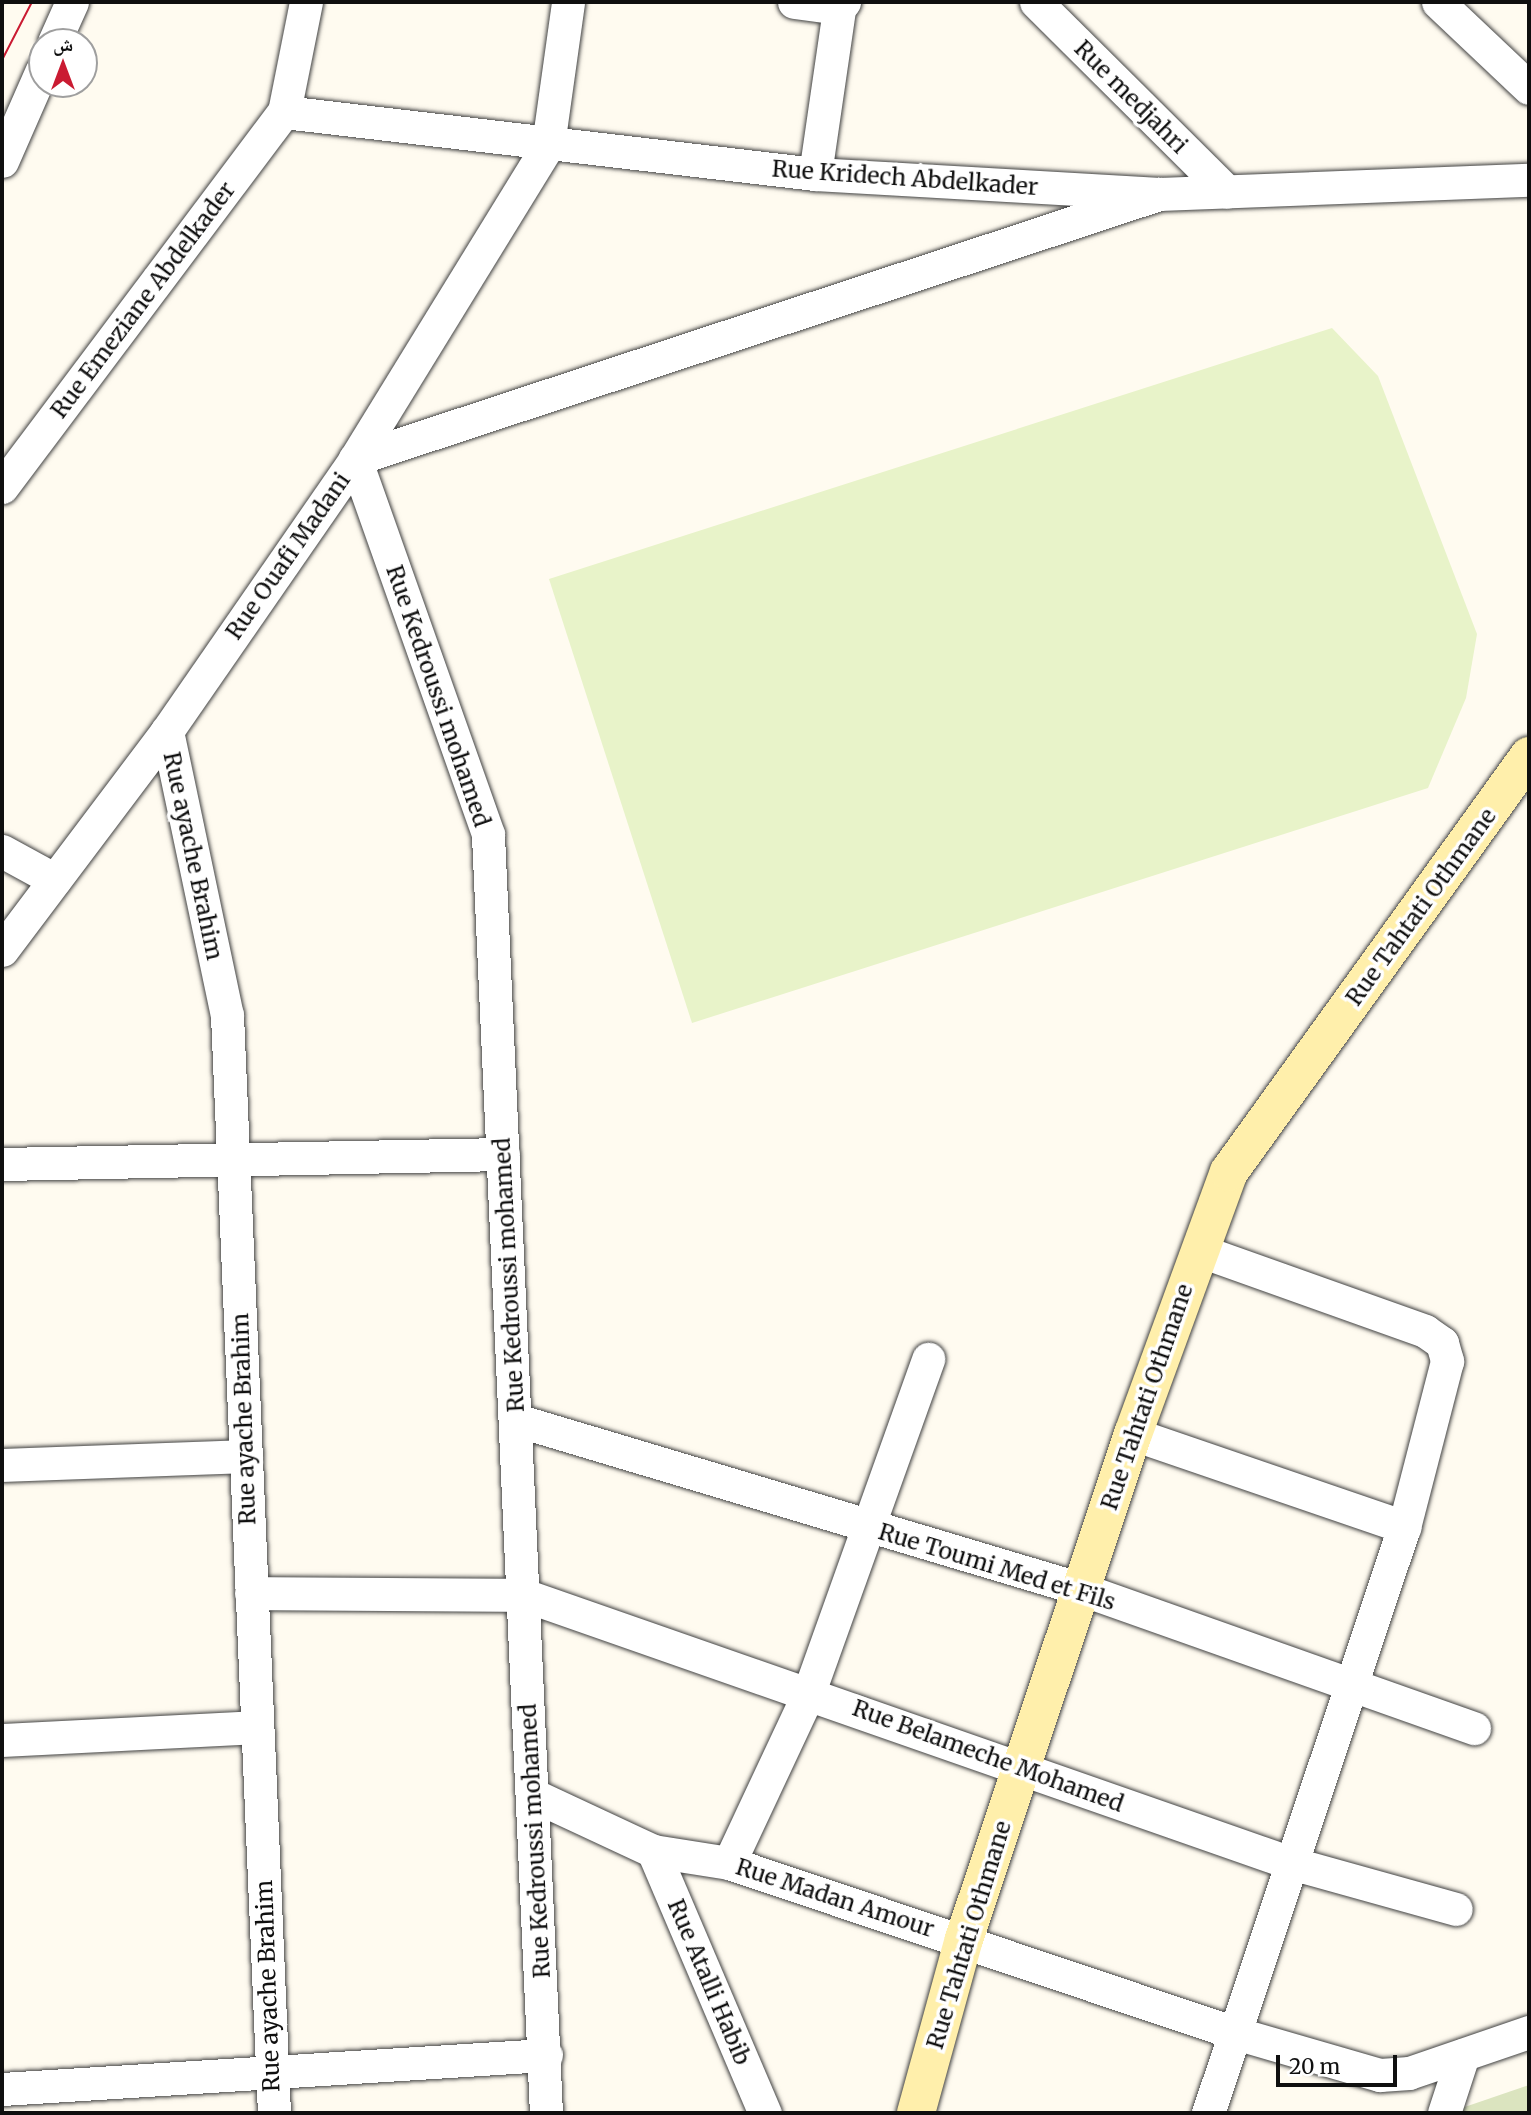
<!DOCTYPE html>
<meta charset="utf-8">
<style>
body{margin:0}
#map{position:relative;width:1531px;height:2115px;overflow:hidden;background:#fffbf0;font-family:Merriweather,"Noto Naskh Arabic",serif}
div>[style]{position:absolute}
[style*='--x']{left:calc(var(--x)*1px);top:calc(var(--y)*1px);width:calc(var(--w)*1px);rotate:calc(var(--a)*1deg)}
.cemetery>*{inset:0;background:#dbe4bf}
.pitch>*{inset:0;background:#e8f3c9}
.roads{filter:drop-shadow(0 0 2px #424242) drop-shadow(0 0 2px #424242)}
.street>*{height:33px;margin:-16.5px;padding:0 16.5px;transform-origin:16.5px;border-radius:16.5px;background:#fff}
.secondary>*{height:38px;margin:-19px;padding:0 19px;transform-origin:19px;border-radius:19px;background:#ffefab}
.tram>*{height:2px;margin:-1px;padding:0 1px;transform-origin:1px;border-radius:1px;background:#ca1b32}
span{translate:-50% -50%;white-space:nowrap;text-align:center;line-height:1.15;-webkit-text-stroke:7px #fff;paint-order:stroke}
.street-label{font-size:23px;color:#0f0f0f}
.frame{position:absolute;inset:0;border:4px solid #0f0f0f;pointer-events:none}
.north{position:absolute;left:28px;top:28px;width:70px;height:70px;box-sizing:border-box;background:#fff;border:2px solid #9f9f9f;border-radius:50%;rotate:0deg;font-size:19px;font-weight:700;line-height:28px;text-align:center;color:#0f0f0f}
.north::after{content:'';display:block;margin:auto;width:24px;height:32px;background:#ca1b32;clip-path:polygon(50% 0,100% 100%,50% 72%,0 100%)}
.scale{position:absolute;left:1276px;top:2055px;width:121px;height:32px;box-sizing:border-box;border:4px solid #0f0f0f;border-top:0;padding-left:9px;font-size:21px;line-height:24px;white-space:nowrap;color:#0f0f0f;-webkit-text-stroke:5px #fff;paint-order:stroke}
</style>
<div id="map">
<div class="cemetery">
<div style="clip-path:polygon(1529px 2085px,1529px 2113px,1453px 2111px)"></div>
</div>
<div class="pitch">
<div style="clip-path:polygon(1332px 328px,1378px 376px,1477px 634px,1466px 698px,1428px 788px,692px 1023px,549px 579px)"></div>
</div>
<div class="roads">
<div class="street">
<div style="--x:794;--y:2;--w:45;--a:7.6"></div>
<div style="--x:839;--y:8;--w:8;--a:-50"></div>
<div style="--x:1036;--y:2;--w:269;--a:44.8"></div>
<div style="--x:1438;--y:2;--w:125;--a:43.4"></div>
<div style="--x:54;--y:42;--w:44;--a:-65.8"></div>
<div style="--x:284;--y:112;--w:535;--a:6.66"></div>
<div style="--x:815;--y:174;--w:345;--a:3.3"></div>
<div style="--x:1159;--y:194;--w:370;--a:-2.2"></div>
<div style="--x:2;--y:161;--w:99;--a:-66.3"></div>
<div style="--x:815;--y:174;--w:174;--a:-81.7"></div>
<div style="--x:2;--y:487;--w:469;--a:-53.1"></div>
<div style="--x:284;--y:112;--w:112;--a:-78.7"></div>
<div style="--x:167;--y:731;--w:290;--a:78.1"></div>
<div style="--x:227;--y:1015;--w:1099;--a:87.55"></div>
<div style="--x:2;--y:851;--w:60;--a:28.7"></div>
<div style="--x:2;--y:950;--w:274;--a:-53"></div>
<div style="--x:167;--y:731;--w:331;--a:-55.3"></div>
<div style="--x:355;--y:459;--w:369;--a:-58.4"></div>
<div style="--x:548;--y:145;--w:144;--a:-82"></div>
<div style="--x:2;--y:1164;--w:501;--a:-1.14"></div>
<div style="--x:1198;--y:1250;--w:241;--a:19.6"></div>
<div style="--x:1425;--y:1331;--w:21;--a:35"></div>
<div style="--x:1442;--y:1343;--w:19;--a:74"></div>
<div style="--x:1447;--y:1361;--w:171;--a:104.5"></div>
<div style="--x:1404;--y:1527;--w:618;--a:108.49"></div>
<div style="--x:516;--y:1420;--w:590;--a:16.65"></div>
<div style="--x:1081;--y:1589;--w:417;--a:19.5"></div>
<div style="--x:1133;--y:1434;--w:287;--a:18.9"></div>
<div style="--x:2;--y:1465;--w:243;--a:-2.1"></div>
<div style="--x:251;--y:1593;--w:273;--a:0.4"></div>
<div style="--x:524;--y:1595;--w:812;--a:19.26"></div>
<div style="--x:1291;--y:1863;--w:171;--a:15.6"></div>
<div style="--x:2;--y:1740;--w:255;--a:-2.9"></div>
<div style="--x:533;--y:1795;--w:132;--a:25"></div>
<div style="--x:653;--y:1851;--w:77;--a:9"></div>
<div style="--x:729;--y:1863;--w:534;--a:18.57"></div>
<div style="--x:1235;--y:2033;--w:151;--a:16.2"></div>
<div style="--x:1380;--y:2075;--w:29;--a:-4"></div>
<div style="--x:1409;--y:2073;--w:127;--a:-18.9"></div>
<div style="--x:653;--y:1851;--w:285;--a:66.9"></div>
<div style="--x:729;--y:1863;--w:189;--a:-64.9"></div>
<div style="--x:809;--y:1692;--w:354;--a:-70.3"></div>
<div style="--x:2;--y:2089;--w:545;--a:-3.58"></div>
<div style="--x:546;--y:2113;--w:1280;--a:-92.6"></div>
<div style="--x:488;--y:834;--w:398;--a:-109.5"></div>
<div style="--x:355;--y:459;--w:847;--a:-18.24"></div>
<div style="--x:1444;--y:2113;--w:61;--a:-71.9"></div>
</div>
<div class="secondary">
<div style="--x:916;--y:2113;--w:180;--a:-74.6"></div>
<div style="--x:964;--y:1939;--w:533;--a:-71.5"></div>
<div style="--x:1133;--y:1434;--w:279;--a:-69.9"></div>
<div style="--x:1229;--y:1172;--w:513;--a:-54.2"></div>
</div>
</div>
<div class="tram">
<div style="--x:2;--y:7;--w:5;--a:-68"></div>
<div style="--x:2;--y:60;--w:65;--a:-62.7"></div>
</div>
<div class="street-label">
<span style="left:1131px;top:97px;rotate:45deg">Rue medjahri</span>
<span style="left:905px;top:178px;rotate:4deg">Rue Kridech Abdelkader</span>
<span style="left:143px;top:300px;rotate:-53deg">Rue Emeziane Abdelkader</span>
<span style="left:288px;top:556px;rotate:-55deg">Rue Ouafi Madani</span>
<span style="left:438px;top:696px;rotate:71deg">Rue Kedroussi mohamed</span>
<span style="left:193px;top:856px;rotate:78deg">Rue ayache Brahim</span>
<span style="left:1421px;top:907px;rotate:-54deg">Rue Tahtati Othmane</span>
<span style="left:509px;top:1275px;rotate:-93deg">Rue Kedroussi mohamed</span>
<span style="left:1147px;top:1397px;rotate:-71deg">Rue Tahtati Othmane</span>
<span style="left:244px;top:1419px;rotate:-92deg">Rue ayache Brahim</span>
<span style="left:997px;top:1567px;rotate:17deg">Rue Toumi Med et Fils</span>
<span style="left:988px;top:1756px;rotate:20deg">Rue Belameche Mohamed</span>
<span style="left:535px;top:1841px;rotate:-93deg">Rue Kedroussi mohamed</span>
<span style="left:835px;top:1898px;rotate:18deg">Rue Madan Amour</span>
<span style="left:969px;top:1935px;rotate:-73deg">Rue Tahtati Othmane</span>
<span style="left:709px;top:1982px;rotate:67deg">Rue Atalli Habib</span>
<span style="left:268px;top:1986px;rotate:-92deg">Rue ayache Brahim</span>
</div>
<div class="frame"></div>
<div class="north">ش</div>
<div class="scale">20 m</div>
</div>
